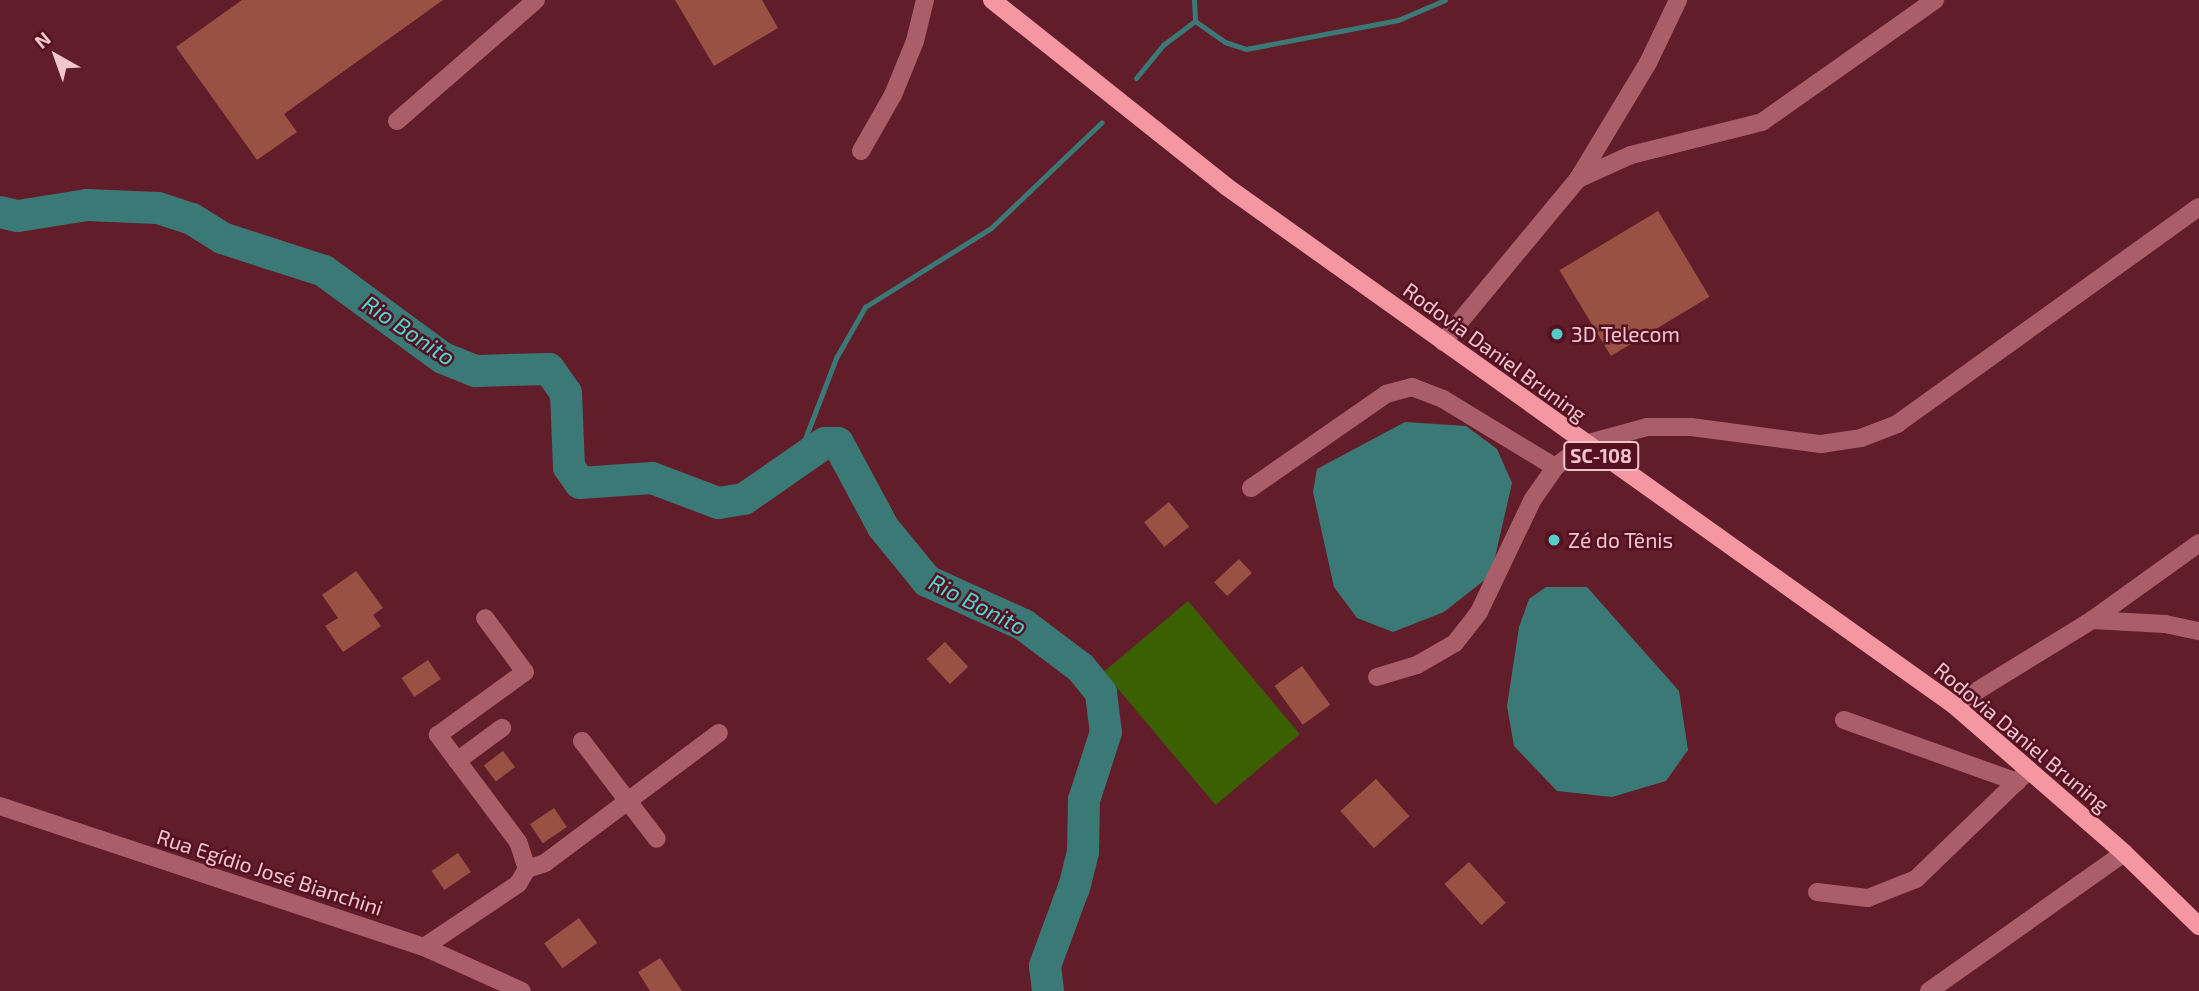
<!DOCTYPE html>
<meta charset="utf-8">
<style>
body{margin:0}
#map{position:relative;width:2199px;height:991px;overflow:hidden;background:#621d2b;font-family:"Exo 2",sans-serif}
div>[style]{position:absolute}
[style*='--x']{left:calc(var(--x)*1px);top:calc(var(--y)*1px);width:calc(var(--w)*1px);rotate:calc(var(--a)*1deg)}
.green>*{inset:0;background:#3a6002;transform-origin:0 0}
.water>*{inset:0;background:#3b7976}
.stream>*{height:5px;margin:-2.5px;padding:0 2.5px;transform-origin:2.5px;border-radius:2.5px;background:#3b7976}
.river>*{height:32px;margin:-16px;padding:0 16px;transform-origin:16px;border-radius:16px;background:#3b7976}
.building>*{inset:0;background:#995144;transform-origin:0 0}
.minor>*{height:18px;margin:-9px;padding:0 9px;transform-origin:9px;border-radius:9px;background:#aa5e69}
.major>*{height:18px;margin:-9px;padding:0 9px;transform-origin:9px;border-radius:9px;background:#f497a3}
.dots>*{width:19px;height:19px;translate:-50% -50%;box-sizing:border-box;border:4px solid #512;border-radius:50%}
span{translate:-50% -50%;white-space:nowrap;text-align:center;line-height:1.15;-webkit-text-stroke:5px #512;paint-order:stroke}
.shield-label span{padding:2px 5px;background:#512;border:2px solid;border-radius:5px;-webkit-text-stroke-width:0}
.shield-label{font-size:19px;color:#f1c6ca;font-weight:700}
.poi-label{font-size:21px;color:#f1c6ca}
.left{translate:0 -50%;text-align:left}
.street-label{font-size:21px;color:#f1c6ca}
.water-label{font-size:23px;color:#51d6d1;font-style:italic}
.north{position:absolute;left:21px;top:21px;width:70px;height:70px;-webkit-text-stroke:5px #512;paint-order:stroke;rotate:320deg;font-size:19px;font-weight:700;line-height:28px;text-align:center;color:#f1c6ca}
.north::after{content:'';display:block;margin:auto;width:24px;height:32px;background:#f1c6ca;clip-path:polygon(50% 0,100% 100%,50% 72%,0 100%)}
</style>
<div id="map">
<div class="green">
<div style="left:1188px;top:601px;width:174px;height:110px;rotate:50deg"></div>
</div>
<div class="water">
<div style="clip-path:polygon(1405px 422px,1466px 426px,1497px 449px,1512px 483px,1491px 575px,1444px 612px,1393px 632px,1357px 618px,1334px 587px,1313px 492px,1317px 469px)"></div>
<div style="clip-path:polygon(1546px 587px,1587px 587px,1679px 691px,1688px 750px,1666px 781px,1612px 797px,1557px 791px,1514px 746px,1507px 706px,1519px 627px,1529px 599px)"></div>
</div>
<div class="stream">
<div style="--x:1194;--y:0;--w:21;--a:87"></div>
<div style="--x:1195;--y:21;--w:37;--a:35"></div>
<div style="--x:1225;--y:42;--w:22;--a:18"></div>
<div style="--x:1246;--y:49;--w:155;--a:-10.8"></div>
<div style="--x:1398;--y:20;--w:51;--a:-23.1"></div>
<div style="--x:1136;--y:78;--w:43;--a:-50.7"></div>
<div style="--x:1163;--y:45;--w:40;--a:-37"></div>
<div style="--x:806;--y:458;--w:14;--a:-102"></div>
<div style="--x:803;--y:444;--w:92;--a:-69"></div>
<div style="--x:836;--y:358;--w:59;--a:-60.4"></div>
<div style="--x:865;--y:307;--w:149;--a:-32.1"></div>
<div style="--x:991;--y:228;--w:153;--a:-43.7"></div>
</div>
<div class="river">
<div style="--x:0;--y:212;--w:18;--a:13"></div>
<div style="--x:18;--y:216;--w:70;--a:-9.1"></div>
<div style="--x:87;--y:205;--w:71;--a:2.4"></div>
<div style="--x:158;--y:208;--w:36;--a:18"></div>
<div style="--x:192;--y:219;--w:36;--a:32"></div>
<div style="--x:222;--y:238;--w:107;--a:17.9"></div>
<div style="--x:324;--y:271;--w:147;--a:36.2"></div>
<div style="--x:443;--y:358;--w:35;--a:22"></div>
<div style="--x:476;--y:371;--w:73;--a:-1.6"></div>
<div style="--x:549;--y:369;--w:29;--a:55"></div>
<div style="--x:566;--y:393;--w:74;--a:87.7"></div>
<div style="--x:569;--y:467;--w:19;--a:55"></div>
<div style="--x:580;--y:483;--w:72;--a:-4"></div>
<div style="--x:652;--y:478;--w:71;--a:20.7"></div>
<div style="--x:718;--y:503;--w:26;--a:-9"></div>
<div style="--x:744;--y:499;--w:98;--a:-34.7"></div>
<div style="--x:825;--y:443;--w:13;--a:0"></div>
<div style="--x:838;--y:443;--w:95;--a:61.8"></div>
<div style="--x:883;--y:527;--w:70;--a:50.8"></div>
<div style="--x:927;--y:581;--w:107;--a:24.4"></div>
<div style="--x:1024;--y:625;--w:71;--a:37"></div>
<div style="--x:1081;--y:668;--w:32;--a:51"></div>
<div style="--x:1101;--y:693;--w:39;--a:83"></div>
<div style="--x:1106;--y:732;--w:71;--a:107.9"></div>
<div style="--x:1084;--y:800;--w:52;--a:91.1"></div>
<div style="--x:1083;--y:852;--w:36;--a:104"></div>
<div style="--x:1074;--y:887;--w:84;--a:110.2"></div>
<div style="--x:1045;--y:966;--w:25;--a:83"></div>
</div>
<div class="building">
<div style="clip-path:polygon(242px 0,443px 0,284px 114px,297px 132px,257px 160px,176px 47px)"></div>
<div style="clip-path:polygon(675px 0,762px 0,778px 28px,714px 66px)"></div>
<div style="left:1658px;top:211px;width:100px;height:115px;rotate:59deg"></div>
<div style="left:1169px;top:502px;width:32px;height:32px;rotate:51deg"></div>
<div style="left:1239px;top:559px;width:19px;height:34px;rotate:47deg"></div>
<div style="clip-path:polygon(356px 571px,383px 608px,373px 615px,381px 626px,343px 652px,325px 626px,338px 618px,322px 595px)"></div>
<div style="left:945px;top:642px;width:34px;height:25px;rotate:47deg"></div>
<div style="left:428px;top:660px;width:23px;height:32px;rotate:56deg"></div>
<div style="left:1302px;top:666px;width:48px;height:34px;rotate:54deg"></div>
<div style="left:503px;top:751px;width:20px;height:24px;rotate:53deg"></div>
<div style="left:1376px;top:779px;width:50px;height:48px;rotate:48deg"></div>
<div style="left:554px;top:808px;width:23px;height:29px;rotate:56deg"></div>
<div style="left:458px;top:853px;width:23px;height:32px;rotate:56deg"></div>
<div style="left:1469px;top:862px;width:55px;height:33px;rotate:48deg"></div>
<div style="left:579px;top:918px;width:31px;height:43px;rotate:54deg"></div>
<div style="clip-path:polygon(660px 958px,682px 991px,650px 991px,638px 972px)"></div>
</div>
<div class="minor">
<div style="--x:397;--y:121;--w:184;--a:-41"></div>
<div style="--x:861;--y:151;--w:64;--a:-60.3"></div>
<div style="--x:893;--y:95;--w:58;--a:-67.8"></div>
<div style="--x:915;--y:41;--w:42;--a:-76.3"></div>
<div style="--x:1578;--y:179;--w:58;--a:-24.4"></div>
<div style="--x:1631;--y:155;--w:135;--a:-14.1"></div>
<div style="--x:1762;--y:122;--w:212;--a:-35.2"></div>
<div style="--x:1443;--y:342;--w:212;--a:-50.4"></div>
<div style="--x:1578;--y:179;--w:135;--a:-58.9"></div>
<div style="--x:1648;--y:63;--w:70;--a:-64.5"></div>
<div style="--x:1251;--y:488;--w:165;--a:-34.8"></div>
<div style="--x:1386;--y:394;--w:27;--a:-15"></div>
<div style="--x:1412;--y:387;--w:33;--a:21"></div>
<div style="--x:1443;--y:399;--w:131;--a:31.3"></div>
<div style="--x:1555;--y:467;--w:38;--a:-37"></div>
<div style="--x:1585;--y:444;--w:64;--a:-15.3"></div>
<div style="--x:1647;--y:427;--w:44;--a:0"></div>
<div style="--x:1691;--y:427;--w:131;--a:7.5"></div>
<div style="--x:1821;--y:444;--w:40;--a:-8.5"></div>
<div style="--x:1861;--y:438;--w:39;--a:-21"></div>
<div style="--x:1897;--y:424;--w:372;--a:-35.7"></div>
<div style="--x:2092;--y:620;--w:73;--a:3.1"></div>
<div style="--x:2165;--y:624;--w:35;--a:12"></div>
<div style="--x:1377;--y:677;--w:42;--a:-16.7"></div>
<div style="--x:1417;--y:665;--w:44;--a:-30.1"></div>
<div style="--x:1455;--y:643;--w:39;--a:-52"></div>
<div style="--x:1479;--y:612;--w:125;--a:-64.5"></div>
<div style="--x:1533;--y:499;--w:39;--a:-55"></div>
<div style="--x:1954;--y:705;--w:162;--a:-31.6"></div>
<div style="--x:2092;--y:620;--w:132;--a:-35.7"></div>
<div style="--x:1844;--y:720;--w:184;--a:19.7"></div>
<div style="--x:582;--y:741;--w:123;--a:52.6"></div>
<div style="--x:457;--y:761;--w:56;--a:-36.3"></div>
<div style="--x:0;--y:806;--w:447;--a:18.4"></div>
<div style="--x:424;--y:947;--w:107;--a:24.2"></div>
<div style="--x:527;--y:869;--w:19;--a:-18"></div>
<div style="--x:545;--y:863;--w:217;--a:-36.8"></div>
<div style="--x:1817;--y:892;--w:51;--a:6.7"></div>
<div style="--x:1868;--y:898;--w:52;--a:-21.6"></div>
<div style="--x:1916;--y:879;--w:157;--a:-44"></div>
<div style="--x:424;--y:947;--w:113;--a:-33.8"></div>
<div style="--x:518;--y:884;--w:17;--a:-59"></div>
<div style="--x:527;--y:869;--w:28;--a:-108"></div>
<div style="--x:518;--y:842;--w:134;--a:-126.8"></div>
<div style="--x:438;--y:735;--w:107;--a:-35.9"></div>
<div style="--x:525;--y:672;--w:67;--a:-126.5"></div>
<div style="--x:1929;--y:991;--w:239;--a:-35.3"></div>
</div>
<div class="major">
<div style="--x:992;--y:0;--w:300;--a:38.5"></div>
<div style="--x:1227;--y:187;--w:893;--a:35.47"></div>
<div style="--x:1954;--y:705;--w:225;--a:41"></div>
<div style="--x:2124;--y:853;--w:105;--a:44.2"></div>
</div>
<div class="dots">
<div style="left:1557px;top:334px;background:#54cdc8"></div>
<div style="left:1554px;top:540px;background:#54cdc8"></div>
</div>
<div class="shield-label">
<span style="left:1601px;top:456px">SC-108</span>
</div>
<div class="poi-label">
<span class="left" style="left:1571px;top:334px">3D Telecom</span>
<span class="left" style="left:1568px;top:540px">Zé do Tênis</span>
</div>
<div class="street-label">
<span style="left:1495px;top:352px;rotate:36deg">Rodovia Daniel Bruning</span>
<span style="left:2022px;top:737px;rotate:40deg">Rodovia Daniel Bruning</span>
<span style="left:270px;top:872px;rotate:18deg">Rua Egídio José Bianchini</span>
</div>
<div class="water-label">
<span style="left:409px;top:330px;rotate:34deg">Rio Bonito</span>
<span style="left:978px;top:604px;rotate:27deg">Rio Bonito</span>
</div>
<div class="north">N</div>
</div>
